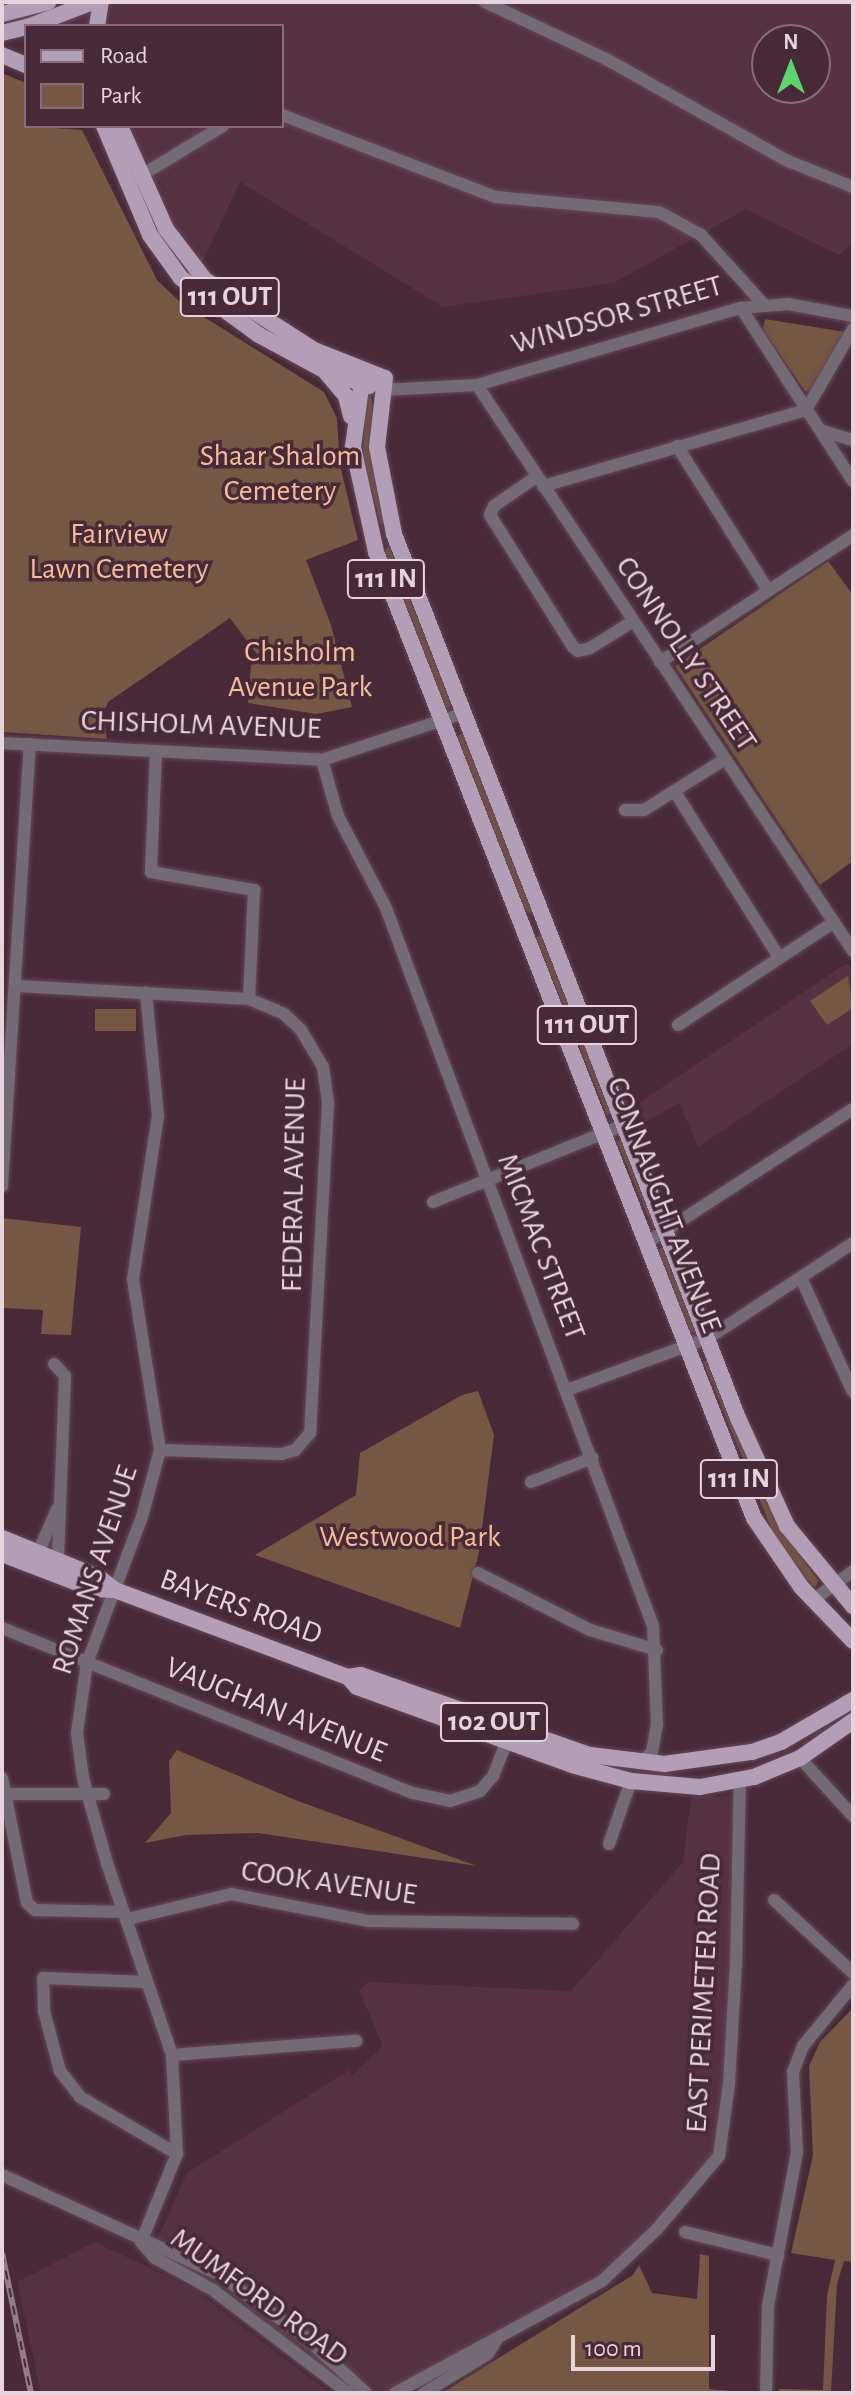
<!DOCTYPE html>
<style>
body{margin:0}
#map{position:relative;width:855px;height:2395px;overflow:hidden;background:#472937;font-family:"Alegreya Sans",sans-serif}
div>[style]{position:absolute}
[style*='--x']{left:calc(var(--x)*1px);top:calc(var(--y)*1px);width:calc(var(--w)*1px);rotate:calc(var(--a)*1deg)}
.built>*{inset:0;background:#553142}
.green>*{inset:0;background:#765743;transform-origin:0 0}
.roads{filter:drop-shadow(0 0 2px #644855) drop-shadow(0 0 2px #644855)}
.minor>*{height:12px;margin:-6px;padding:0 6px;transform-origin:6px;border-radius:6px;background:#736a76}
.major>*{height:16px;margin:-8px;padding:0 8px;transform-origin:8px;border-radius:8px;background:#b29eb6}
.rail>*{height:6px;margin-top:-3px;transform-origin:0;background:repeating-linear-gradient(90deg,#472937 0 9px,#947c87 0 18px);box-sizing:border-box;border-block:2px solid #947c87}
span{translate:-50% -50%;white-space:nowrap;text-align:center;line-height:1.15;-webkit-text-stroke:7px #472937;paint-order:stroke}
.shield-label span{padding:2px 6px;background:#472937;border:2px solid;border-radius:6px;-webkit-text-stroke-width:0}
.shield-label{font-size:28px;color:#e7d4dc;font-weight:700}
.street-label{font-size:30px;color:#e7d4dc}
.park-label{font-size:30px;color:#f7bd99}
.frame{position:absolute;inset:0;border:4px solid #e7d4dc;pointer-events:none}
.legend{position:absolute;left:24px;top:24px;width:260px;height:104px;box-sizing:border-box;background:#472937;border:2px solid #876d79;margin:0;padding:10px 14px;list-style:none;font-size:24px;color:#e7d4dc}
.legend li{display:flex;align-items:center;gap:16px;height:40px}
.legend b{width:40px;border:2px solid #876d79}
.north{position:absolute;left:751px;top:24px;width:80px;height:80px;box-sizing:border-box;background:#472937;border:2px solid #876d79;border-radius:50%;rotate:0deg;font-size:22px;font-weight:700;line-height:32px;text-align:center;color:#e7d4dc}
.north::after{content:'';display:block;margin:auto;width:28px;height:36px;background:#5ed56c;clip-path:polygon(50% 0,100% 100%,50% 72%,0 100%)}
.scale{position:absolute;left:571px;top:2335px;width:144px;height:36px;box-sizing:border-box;border:4px solid #e7d4dc;border-top:0;padding-left:10px;font-size:24px;line-height:28px;white-space:nowrap;color:#e7d4dc;-webkit-text-stroke:6px #472937;paint-order:stroke}
</style>
<div id="map">
<div class="built">
<div style="clip-path:polygon(evenodd,93px 2px,853px 2px,853px 243px,839px 255px,746px 209px,614px 283px,443px 307px,240px 182px,192px 285px,156px 237px,99px 126px,282px 126px,282px 26px,50px 26px,93px 2px,767px 40px,815px 40px,815px 88px,767px 88px,767px 40px)"></div>
<div style="clip-path:polygon(847px 963px,853px 971px,853px 1044px,698px 1147px,679px 1103px,642px 1124px,640px 1102px)"></div>
<div style="clip-path:polygon(738px 1795px,738px 1894px,719px 2156px,602px 2281px,510px 2332px,424px 2393px,347px 2393px,225px 2287px,153px 2249px,187px 2173px,349px 2070px,352px 2075px,383px 2046px,359px 1991px,368px 1982px,571px 1991px,683px 1862px,691px 1797px)"></div>
<div style="clip-path:polygon(95px 2242px,194px 2289px,330px 2393px,41px 2393px,17px 2282px)"></div>
</div>
<div class="green">
<div style="clip-path:polygon(2px 73px,26px 83px,26px 126px,82px 130px,157px 280px,180px 302px,324px 392px,337px 418px,340px 465px,358px 540px,306px 560px,331px 625px,352px 707px,316px 714px,248px 703px,251px 664px,259px 657px,230px 618px,108px 702px,103px 714px,107px 739px,2px 732px)"></div>
<div style="clip-path:polygon(765px 319px,845px 332px,811px 392px,805px 391px,763px 330px)"></div>
<div style="clip-path:polygon(371px 394px,384px 523px,381px 525px,363px 458px,365px 395px)"></div>
<div style="clip-path:polygon(389px 546px,452px 705px,448px 708px,442px 705px,384px 551px)"></div>
<div style="clip-path:polygon(828px 561px,853px 595px,853px 861px,820px 885px,675px 666px)"></div>
<div style="clip-path:polygon(464px 733px,535px 912px,533px 914px,525px 911px,456px 737px)"></div>
<div style="clip-path:polygon(542px 932px,615px 1111px,607px 1115px,536px 938px)"></div>
<div style="clip-path:polygon(848px 976px,853px 1008px,827px 1025px,810px 1001px)"></div>
<div style="left:95px;top:1009px;width:41px;height:22px"></div>
<div style="clip-path:polygon(623px 1137px,658px 1227px,654px 1230px,617px 1142px)"></div>
<div style="clip-path:polygon(2px 1218px,81px 1227px,71px 1335px,41px 1334px,43px 1310px,2px 1308px)"></div>
<div style="clip-path:polygon(664px 1246px,697px 1333px,690px 1332px,658px 1251px)"></div>
<div style="clip-path:polygon(703px 1361px,710px 1361px,784px 1533px,818px 1580px,816px 1587px,807px 1584px,772px 1530px)"></div>
<div style="clip-path:polygon(478px 1391px,494px 1435px,479px 1552px,460px 1628px,255px 1555px,356px 1495px,360px 1453px,462px 1395px)"></div>
<div style="clip-path:polygon(177px 1750px,298px 1801px,477px 1866px,258px 1833px,186px 1835px,145px 1843px,171px 1813px,169px 1761px)"></div>
<div style="clip-path:polygon(853px 2008px,853px 2262px,844px 2261px,837px 2284px,831px 2393px,779px 2393px,779px 2389px,823px 2390px,827px 2296px,835px 2260px,791px 2253px,813px 2155px,809px 2066px,820px 2042px)"></div>
<div style="clip-path:polygon(700px 2254px,709px 2256px,709px 2389px,753px 2393px,442px 2393px,633px 2275px,639px 2265px,652px 2293px,697px 2299px)"></div>
</div>
<div class="roads">
<div class="minor">
<div style="--x:485;--y:2;--w:134;--a:25.2"></div>
<div style="--x:606;--y:59;--w:209;--a:29.3"></div>
<div style="--x:788;--y:161;--w:70;--a:21.8"></div>
<div style="--x:282;--y:115;--w:229;--a:21"></div>
<div style="--x:496;--y:197;--w:164;--a:5.3"></div>
<div style="--x:659;--y:212;--w:48;--a:28.7"></div>
<div style="--x:701;--y:235;--w:94;--a:48"></div>
<div style="--x:137;--y:178;--w:100;--a:-31.2"></div>
<div style="--x:741;--y:308;--w:206;--a:57.1"></div>
<div style="--x:477;--y:385;--w:680;--a:56.4"></div>
<div style="--x:382;--y:390;--w:95;--a:-3"></div>
<div style="--x:477;--y:385;--w:275;--a:-16.3"></div>
<div style="--x:741;--y:308;--w:47;--a:-4.9"></div>
<div style="--x:788;--y:304;--w:66;--a:10.5"></div>
<div style="--x:806;--y:410;--w:94;--a:-59.9"></div>
<div style="--x:823;--y:431;--w:31;--a:17"></div>
<div style="--x:677;--y:446;--w:170;--a:57.7"></div>
<div style="--x:536;--y:477;--w:51;--a:145.4"></div>
<div style="--x:494;--y:506;--w:10;--a:114"></div>
<div style="--x:490;--y:515;--w:156;--a:57.8"></div>
<div style="--x:573;--y:647;--w:6;--a:39"></div>
<div style="--x:578;--y:651;--w:12;--a:-14"></div>
<div style="--x:590;--y:648;--w:49;--a:-31.8"></div>
<div style="--x:543;--y:486;--w:274;--a:-16.1"></div>
<div style="--x:660;--y:662;--w:231;--a:-33.3"></div>
<div style="--x:2;--y:743;--w:320;--a:3"></div>
<div style="--x:322;--y:760;--w:150;--a:-18.3"></div>
<div style="--x:156;--y:751;--w:121;--a:92.4"></div>
<div style="--x:151;--y:872;--w:105;--a:9.9"></div>
<div style="--x:254;--y:890;--w:109;--a:92.6"></div>
<div style="--x:322;--y:760;--w:58;--a:74.1"></div>
<div style="--x:338;--y:816;--w:104;--a:62.4"></div>
<div style="--x:386;--y:908;--w:766;--a:69.6"></div>
<div style="--x:653;--y:1626;--w:98;--a:87.7"></div>
<div style="--x:657;--y:1724;--w:28;--a:100"></div>
<div style="--x:652;--y:1752;--w:14;--a:135"></div>
<div style="--x:675;--y:792;--w:195;--a:57.8"></div>
<div style="--x:625;--y:810;--w:19;--a:0"></div>
<div style="--x:644;--y:810;--w:96;--a:-32.2"></div>
<div style="--x:18;--y:986;--w:231;--a:3.2"></div>
<div style="--x:249;--y:999;--w:38;--a:23"></div>
<div style="--x:284;--y:1014;--w:23;--a:43"></div>
<div style="--x:301;--y:1030;--w:43;--a:59.3"></div>
<div style="--x:323;--y:1067;--w:36;--a:82"></div>
<div style="--x:328;--y:1103;--w:330;--a:93.1"></div>
<div style="--x:310;--y:1433;--w:23;--a:131"></div>
<div style="--x:295;--y:1450;--w:14;--a:163"></div>
<div style="--x:282;--y:1454;--w:122;--a:-178.1"></div>
<div style="--x:678;--y:1025;--w:187;--a:-33.4"></div>
<div style="--x:2;--y:1186;--w:443;--a:-86.4"></div>
<div style="--x:433;--y:1202;--w:208;--a:-22"></div>
<div style="--x:648;--y:1242;--w:244;--a:-33"></div>
<div style="--x:801;--y:1278;--w:125;--a:65.5"></div>
<div style="--x:54;--y:1364;--w:16;--a:47"></div>
<div style="--x:65;--y:1376;--w:185;--a:92.2"></div>
<div style="--x:567;--y:1390;--w:153;--a:-20.3"></div>
<div style="--x:710;--y:1337;--w:171;--a:-33.3"></div>
<div style="--x:531;--y:1482;--w:66;--a:-21.5"></div>
<div style="--x:38;--y:1553;--w:48;--a:-66.6"></div>
<div style="--x:478;--y:1573;--w:126;--a:27"></div>
<div style="--x:590;--y:1630;--w:70;--a:16.6"></div>
<div style="--x:813;--y:1600;--w:49;--a:-35.9"></div>
<div style="--x:2;--y:1628;--w:443;--a:21.9"></div>
<div style="--x:413;--y:1793;--w:38;--a:12"></div>
<div style="--x:450;--y:1801;--w:32;--a:-18"></div>
<div style="--x:480;--y:1791;--w:20;--a:-49"></div>
<div style="--x:493;--y:1776;--w:38;--a:-68"></div>
<div style="--x:800;--y:1758;--w:79;--a:47.6"></div>
<div style="--x:2;--y:1778;--w:127;--a:78.7"></div>
<div style="--x:27;--y:1903;--w:11;--a:41"></div>
<div style="--x:35;--y:1910;--w:88;--a:1.3"></div>
<div style="--x:5;--y:1794;--w:99;--a:0"></div>
<div style="--x:609;--y:1844;--w:67;--a:-70.8"></div>
<div style="--x:774;--y:1900;--w:108;--a:42.7"></div>
<div style="--x:128;--y:1919;--w:106;--a:-13.6"></div>
<div style="--x:231;--y:1894;--w:141;--a:11.1"></div>
<div style="--x:369;--y:1921;--w:204;--a:0.8"></div>
<div style="--x:146;--y:1982;--w:103;--a:-177.8"></div>
<div style="--x:43;--y:1978;--w:33;--a:88"></div>
<div style="--x:44;--y:2011;--w:62;--a:75.1"></div>
<div style="--x:60;--y:2071;--w:33;--a:52"></div>
<div style="--x:80;--y:2097;--w:113;--a:30.4"></div>
<div style="--x:172;--y:2055;--w:185;--a:-4.4"></div>
<div style="--x:2;--y:2175;--w:240;--a:24.6"></div>
<div style="--x:220;--y:2275;--w:107;--a:36.2"></div>
<div style="--x:306;--y:2338;--w:81;--a:42.5"></div>
<div style="--x:685;--y:2232;--w:96;--a:13.9"></div>
<div style="--x:141;--y:2242;--w:95;--a:-67.8"></div>
<div style="--x:177;--y:2154;--w:99;--a:-92.9"></div>
<div style="--x:172;--y:2055;--w:203;--a:-108.7"></div>
<div style="--x:107;--y:1863;--w:88;--a:-105.8"></div>
<div style="--x:83;--y:1778;--w:45;--a:-97.6"></div>
<div style="--x:77;--y:1733;--w:71;--a:-81.9"></div>
<div style="--x:87;--y:1663;--w:156;--a:-69.4"></div>
<div style="--x:142;--y:1517;--w:69;--a:-75"></div>
<div style="--x:160;--y:1450;--w:173;--a:-99"></div>
<div style="--x:133;--y:1279;--w:165;--a:-81.3"></div>
<div style="--x:158;--y:1116;--w:124;--a:-95.6"></div>
<div style="--x:141;--y:2242;--w:21;--a:49"></div>
<div style="--x:155;--y:2258;--w:66;--a:28.9"></div>
<div style="--x:213;--y:2290;--w:170;--a:37.3"></div>
<div style="--x:395;--y:2393;--w:235;--a:-28.4"></div>
<div style="--x:602;--y:2281;--w:76;--a:-43.4"></div>
<div style="--x:657;--y:2229;--w:96;--a:-49.7"></div>
<div style="--x:719;--y:2156;--w:73;--a:-82.1"></div>
<div style="--x:729;--y:2084;--w:120;--a:-86.7"></div>
<div style="--x:736;--y:1964;--w:184;--a:-88.8"></div>
<div style="--x:424;--y:2393;--w:75;--a:-31.4"></div>
<div style="--x:488;--y:2354;--w:17;--a:-59"></div>
<div style="--x:766;--y:2393;--w:87;--a:-88.7"></div>
<div style="--x:768;--y:2306;--w:156;--a:-79.3"></div>
<div style="--x:797;--y:2153;--w:81;--a:-92.8"></div>
<div style="--x:793;--y:2072;--w:28;--a:-69"></div>
<div style="--x:803;--y:2046;--w:79;--a:-50.7"></div>
</div>
<div class="major">
<div style="--x:2;--y:14;--w:48;--a:-14.6"></div>
<div style="--x:30;--y:26;--w:67;--a:-20.9"></div>
<div style="--x:97;--y:26;--w:24;--a:-81"></div>
<div style="--x:2;--y:33;--w:25;--a:-14"></div>
<div style="--x:2;--y:55;--w:26;--a:23"></div>
<div style="--x:104;--y:126;--w:118;--a:67.1"></div>
<div style="--x:150;--y:235;--w:53;--a:54.2"></div>
<div style="--x:181;--y:278;--w:97;--a:36.2"></div>
<div style="--x:259;--y:335;--w:74;--a:28.3"></div>
<div style="--x:324;--y:370;--w:48;--a:19.6"></div>
<div style="--x:120;--y:126;--w:113;--a:65.9"></div>
<div style="--x:166;--y:229;--w:64;--a:52.6"></div>
<div style="--x:205;--y:280;--w:130;--a:32.7"></div>
<div style="--x:314;--y:350;--w:76;--a:21.5"></div>
<div style="--x:385;--y:378;--w:69;--a:96.6"></div>
<div style="--x:377;--y:447;--w:89;--a:78.9"></div>
<div style="--x:394;--y:534;--w:949;--a:68.74"></div>
<div style="--x:738;--y:1418;--w:119;--a:65.6"></div>
<div style="--x:787;--y:1526;--w:104;--a:50.5"></div>
<div style="--x:325;--y:371;--w:33;--a:50"></div>
<div style="--x:346;--y:396;--w:21;--a:76"></div>
<div style="--x:363;--y:373;--w:75;--a:97.7"></div>
<div style="--x:353;--y:447;--w:107;--a:77.6"></div>
<div style="--x:376;--y:552;--w:1037;--a:68.63"></div>
<div style="--x:754;--y:1518;--w:83;--a:55.7"></div>
<div style="--x:801;--y:1587;--w:75;--a:46.1"></div>
<div style="--x:2;--y:1538;--w:104;--a:22.1"></div>
<div style="--x:98;--y:1577;--w:21;--a:37"></div>
<div style="--x:115;--y:1590;--w:249;--a:20.5"></div>
<div style="--x:348;--y:1677;--w:13;--a:48"></div>
<div style="--x:357;--y:1687;--w:229;--a:19.9"></div>
<div style="--x:572;--y:1765;--w:61;--a:15.2"></div>
<div style="--x:631;--y:1781;--w:69;--a:5"></div>
<div style="--x:700;--y:1787;--w:55;--a:-10.5"></div>
<div style="--x:754;--y:1777;--w:50;--a:-22.4"></div>
<div style="--x:800;--y:1758;--w:65;--a:-34.9"></div>
<div style="--x:2;--y:1554;--w:97;--a:21"></div>
<div style="--x:93;--y:1589;--w:21;--a:3"></div>
<div style="--x:348;--y:1677;--w:13;--a:-9"></div>
<div style="--x:361;--y:1675;--w:243;--a:19.3"></div>
<div style="--x:590;--y:1755;--w:75;--a:6.9"></div>
<div style="--x:664;--y:1764;--w:89;--a:-7.8"></div>
<div style="--x:752;--y:1752;--w:31;--a:-19"></div>
<div style="--x:781;--y:1742;--w:83;--a:-30.3"></div>
</div>
</div>
<div class="rail">
<div style="--x:2;--y:2253;--w:143;--a:78.3"></div>
</div>
<div class="shield-label">
<span style="left:230px;top:297px">111 OUT</span>
<span style="left:386px;top:579px">111 IN</span>
<span style="left:587px;top:1025px">111 OUT</span>
<span style="left:739px;top:1479px">111 IN</span>
<span style="left:494px;top:1722px">102 OUT</span>
</div>
<div class="street-label">
<span style="left:617px;top:315px;rotate:-16deg">WINDSOR STREET</span>
<span style="left:686px;top:654px;rotate:56deg">CONNOLLY STREET</span>
<span style="left:201px;top:725px;rotate:2deg">CHISHOLM AVENUE</span>
<span style="left:294px;top:1185px;rotate:-89deg">FEDERAL AVENUE</span>
<span style="left:664px;top:1205px;rotate:69deg">CONNAUGHT AVENUE</span>
<span style="left:541px;top:1247px;rotate:69deg">MICMAC STREET</span>
<span style="left:95px;top:1570px;rotate:-72deg">ROMANS AVENUE</span>
<span style="left:241px;top:1607px;rotate:20deg">BAYERS ROAD</span>
<span style="left:276px;top:1710px;rotate:22deg">VAUGHAN AVENUE</span>
<span style="left:329px;top:1883px;rotate:8deg">COOK AVENUE</span>
<span style="left:704px;top:1993px;rotate:-87deg">EAST PERIMETER ROAD</span>
<span style="left:259px;top:2297px;rotate:36deg">MUMFORD ROAD</span>
</div>
<div class="park-label">
<span style="left:280px;top:473px">Shaar Shalom<br>Cemetery</span>
<span style="left:119px;top:551px">Fairview<br>Lawn Cemetery</span>
<span style="left:300px;top:669px">Chisholm<br>Avenue Park</span>
<span style="left:410px;top:1537px">Westwood Park</span>
</div>
<div class="frame"></div>
<ul class="legend">
<li><b style="height:10px;background:#b29eb6"></b>Road</li>
<li><b style="height:22px;background:#765743"></b>Park</li>
</ul>
<div class="north">N</div>
<div class="scale">100 m</div>
</div>
